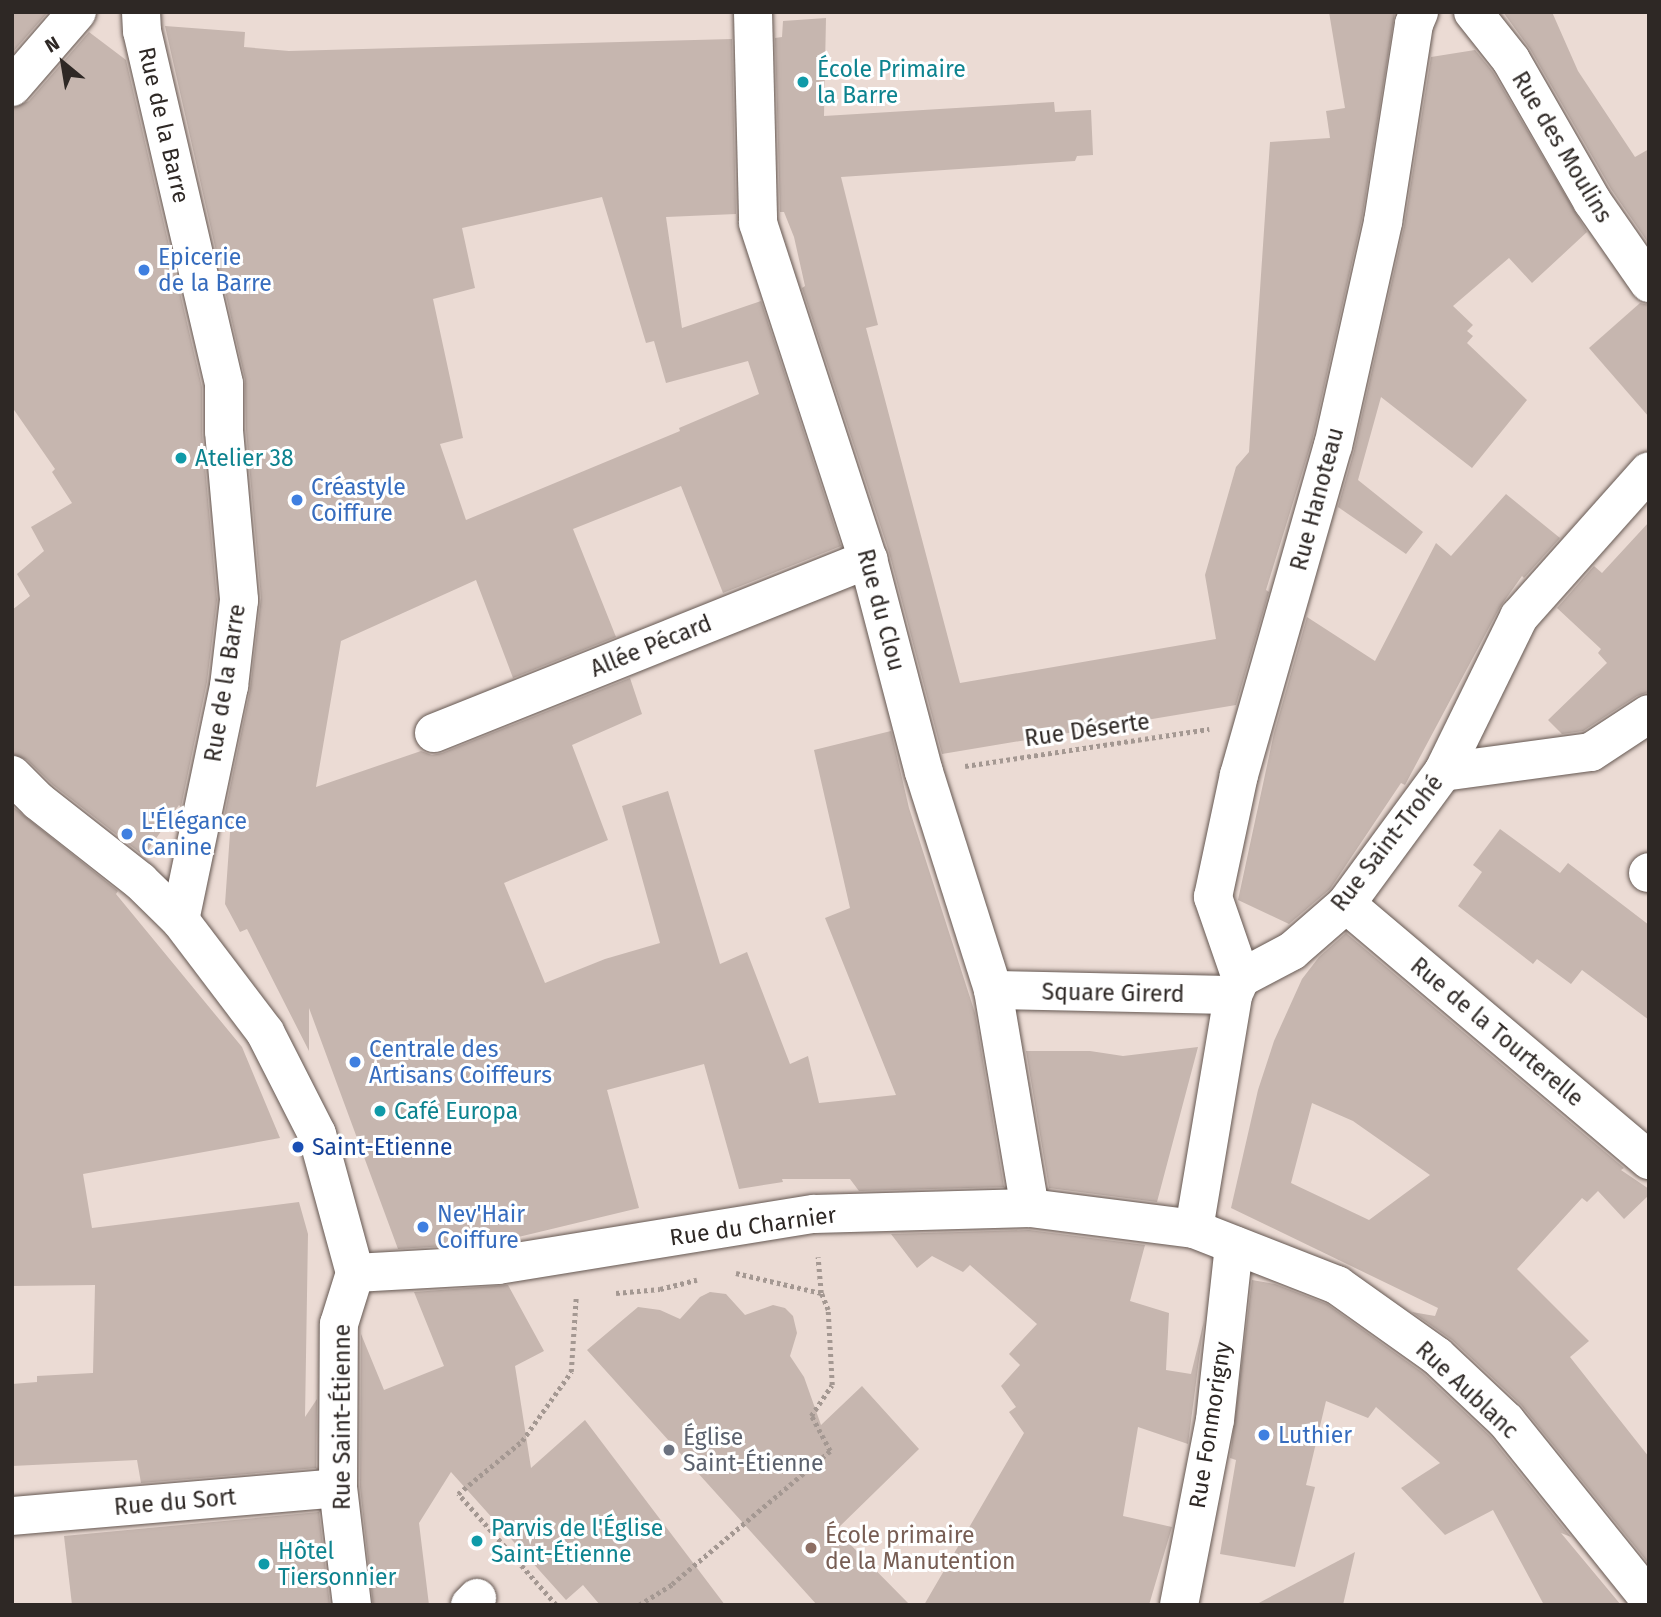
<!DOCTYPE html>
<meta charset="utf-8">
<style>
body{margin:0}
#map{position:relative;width:1661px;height:1617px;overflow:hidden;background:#ebdbd4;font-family:"Fira Sans",sans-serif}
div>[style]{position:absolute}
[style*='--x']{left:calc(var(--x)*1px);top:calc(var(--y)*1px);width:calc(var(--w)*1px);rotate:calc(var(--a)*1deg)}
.building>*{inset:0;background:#c6b6af}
.path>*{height:4.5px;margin-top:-2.25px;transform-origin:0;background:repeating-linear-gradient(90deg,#a49892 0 3.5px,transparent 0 7px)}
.roads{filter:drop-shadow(0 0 2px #655852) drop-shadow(0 0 2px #655852)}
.minor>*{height:38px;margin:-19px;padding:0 19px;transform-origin:19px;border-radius:19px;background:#fff}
.dots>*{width:19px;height:19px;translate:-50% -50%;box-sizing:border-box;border:4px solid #fff;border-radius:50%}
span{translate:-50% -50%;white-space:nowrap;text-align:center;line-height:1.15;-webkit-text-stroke:6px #fff;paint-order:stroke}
.culture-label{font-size:23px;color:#0d838f}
.left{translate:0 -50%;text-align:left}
.street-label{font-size:23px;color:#2e2825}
.shop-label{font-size:23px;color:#366cbe}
.transit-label{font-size:23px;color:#164399}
.worship-label{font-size:23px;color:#5b616d}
.education-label{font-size:23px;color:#785e54}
.frame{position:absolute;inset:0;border:14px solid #2e2825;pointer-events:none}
.north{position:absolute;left:28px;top:28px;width:70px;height:70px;-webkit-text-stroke:5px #fff;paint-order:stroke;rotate:330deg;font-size:19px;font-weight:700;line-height:28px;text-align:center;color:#2e2825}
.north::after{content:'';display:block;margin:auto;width:24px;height:32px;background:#2e2825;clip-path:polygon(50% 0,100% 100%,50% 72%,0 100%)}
</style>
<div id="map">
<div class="building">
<div style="clip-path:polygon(12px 12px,48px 12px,12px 53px)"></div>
<div style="clip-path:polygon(1329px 12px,1395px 12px,1362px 218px,1312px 441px,1266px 590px,1269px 592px,1236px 705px,942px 754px,889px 552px,802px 288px,805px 286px,794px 237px,784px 212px,780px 212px,775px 38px,782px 37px,783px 21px,826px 18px,824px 116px,1054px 102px,1055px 112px,1091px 110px,1093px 155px,1077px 156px,1075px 161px,841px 177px,878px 325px,866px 328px,960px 683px,1216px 639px,1205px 575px,1236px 467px,1249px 452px,1270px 142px,1330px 138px,1326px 111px,1345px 108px)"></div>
<div style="clip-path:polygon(1503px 12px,1552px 12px,1578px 71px,1635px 157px,1649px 149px,1649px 244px,1611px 189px,1530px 49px)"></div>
<div style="clip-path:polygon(evenodd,165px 26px,245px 32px,244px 47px,289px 51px,732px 39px,736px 214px,666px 217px,682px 328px,761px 301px,841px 546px,723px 593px,681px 486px,573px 529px,616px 637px,513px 678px,476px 580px,341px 641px,316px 787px,421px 751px,432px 755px,442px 753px,630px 678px,642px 714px,572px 745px,608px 840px,504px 883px,545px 983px,605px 959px,660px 943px,622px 806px,668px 791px,720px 964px,747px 952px,790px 1064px,808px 1056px,819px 1103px,896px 1095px,825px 918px,850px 908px,814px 750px,891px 731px,909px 808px,975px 1013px,1004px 1187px,859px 1191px,850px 1179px,782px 1179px,783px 1182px,739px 1189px,704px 1064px,607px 1090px,639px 1208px,493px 1243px,398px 1249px,309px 1008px,309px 1051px,247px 929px,240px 932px,225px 904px,231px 819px,223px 822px,250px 690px,261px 598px,246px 430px,245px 379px,165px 26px,602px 197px,646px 343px,654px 341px,666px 383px,748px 361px,759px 394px,679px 428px,680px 431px,466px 520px,440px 444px,463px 438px,433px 299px,475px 288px,462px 228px,602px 197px)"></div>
<div style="clip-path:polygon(89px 32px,126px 60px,202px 387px,202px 433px,217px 600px,207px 682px,181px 807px,179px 805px,144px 856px,53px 785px,27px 760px,12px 754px,12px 610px,30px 596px,17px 574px,44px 551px,31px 527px,72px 503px,52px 472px,55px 469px,12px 407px,12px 108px,29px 101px)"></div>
<div style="clip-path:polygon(1475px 50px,1493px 72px,1587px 232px,1532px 283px,1509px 258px,1453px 306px,1473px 325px,1467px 331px,1473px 336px,1467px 343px,1527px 400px,1472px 468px,1381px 397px,1358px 480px,1423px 532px,1406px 554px,1338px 507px,1354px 451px,1404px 227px,1431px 57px)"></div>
<div style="clip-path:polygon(1640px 303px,1649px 305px,1649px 417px,1589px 348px)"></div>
<div style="clip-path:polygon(1506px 494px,1560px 538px,1524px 578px,1522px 576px,1500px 607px,1405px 785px,1401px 783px,1330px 889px,1289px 924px,1238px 900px,1274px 733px,1307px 617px,1375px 661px,1436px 543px,1451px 556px)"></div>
<div style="clip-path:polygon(1649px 522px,1649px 692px,1637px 696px,1583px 731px,1562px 734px,1548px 720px,1607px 663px,1598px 653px,1601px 649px,1557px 608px,1594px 566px,1602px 573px)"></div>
<div style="clip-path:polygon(12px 806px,118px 891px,116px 894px,242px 1047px,280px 1138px,83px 1174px,92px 1228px,299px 1202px,308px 1234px,305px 1417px,317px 1399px,316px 1468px,141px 1483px,137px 1460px,12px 1466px,12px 1384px,37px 1382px,37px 1376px,93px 1373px,95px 1285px,12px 1286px)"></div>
<div style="clip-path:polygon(1500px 829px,1560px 873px,1568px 863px,1649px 925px,1649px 1020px,1582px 970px,1571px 984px,1537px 959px,1533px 964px,1458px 906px,1482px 872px,1473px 865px)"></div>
<div style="clip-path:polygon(evenodd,1346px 933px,1624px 1168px,1621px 1170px,1649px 1189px,1649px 1195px,1624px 1219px,1598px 1191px,1587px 1202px,1582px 1198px,1517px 1269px,1589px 1341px,1570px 1357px,1649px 1457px,1649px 1564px,1521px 1405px,1452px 1340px,1412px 1312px,1435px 1316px,1438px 1308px,1231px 1208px,1258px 1090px,1274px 1041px,1302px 979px,1319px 957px,1346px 933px,1312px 1103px,1353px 1121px,1430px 1175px,1369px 1220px,1291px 1183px,1312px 1103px)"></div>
<div style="clip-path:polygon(1198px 1047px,1157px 1202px,1049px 1188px,1026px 1051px,1090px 1051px,1123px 1056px)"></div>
<div style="clip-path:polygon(1029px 1230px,1145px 1245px,1130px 1301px,1169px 1313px,1166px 1370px,1191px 1374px,1204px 1321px,1188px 1444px,1138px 1427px,1123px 1516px,1172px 1527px,1149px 1605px,924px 1605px,1024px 1433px,1009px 1412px,1016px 1407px,1001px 1386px,1020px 1365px,1009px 1354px,1037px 1324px,970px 1265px,963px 1272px,932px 1256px,917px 1268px,891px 1234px)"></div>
<div style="clip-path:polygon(1252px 1280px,1275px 1284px,1327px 1304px,1423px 1373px,1490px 1436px,1571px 1537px,1561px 1533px,1621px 1605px,1544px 1605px,1493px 1510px,1445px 1535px,1401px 1488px,1440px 1463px,1376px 1407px,1368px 1418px,1326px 1401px,1306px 1485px,1315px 1487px,1295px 1567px,1220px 1554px,1236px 1460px,1230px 1458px)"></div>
<div style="clip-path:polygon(508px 1285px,544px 1351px,515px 1366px,531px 1468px,585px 1420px,725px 1605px,600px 1605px,583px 1585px,566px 1600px,451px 1472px,419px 1523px,429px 1605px,373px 1605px,360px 1487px,361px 1334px,384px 1390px,444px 1366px,414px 1292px)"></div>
<div style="clip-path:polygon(710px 1292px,726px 1294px,745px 1315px,773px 1305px,785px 1308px,793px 1316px,797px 1333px,790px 1356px,804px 1377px,821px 1425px,862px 1386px,919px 1449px,836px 1530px,910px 1605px,817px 1605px,587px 1350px,638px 1307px,660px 1310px,680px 1319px,700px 1297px)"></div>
<div style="clip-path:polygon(319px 1512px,330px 1605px,72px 1605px,64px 1536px)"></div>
<div style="clip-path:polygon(1355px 1552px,1343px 1605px,1255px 1605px)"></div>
</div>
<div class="path">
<div style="--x:965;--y:766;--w:247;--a:-8.6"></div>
<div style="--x:736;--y:1273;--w:87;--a:13.2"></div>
<div style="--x:821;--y:1293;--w:36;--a:-95"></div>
<div style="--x:616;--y:1293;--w:44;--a:-5.2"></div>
<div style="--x:660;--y:1289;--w:38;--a:-14"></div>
<div style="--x:556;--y:1605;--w:148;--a:-131.4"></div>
<div style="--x:458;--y:1494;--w:83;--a:-39.6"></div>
<div style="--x:522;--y:1441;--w:85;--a:-54.6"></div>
<div style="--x:571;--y:1372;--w:76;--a:-86.2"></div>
<div style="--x:639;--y:1605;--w:39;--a:-32"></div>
<div style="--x:672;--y:1584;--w:207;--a:-40.1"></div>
<div style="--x:830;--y:1451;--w:40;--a:-118"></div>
<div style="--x:811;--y:1416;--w:37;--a:-56"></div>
<div style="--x:832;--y:1385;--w:75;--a:-93.1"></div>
<div style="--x:828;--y:1310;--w:18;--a:-112"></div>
</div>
<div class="roads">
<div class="minor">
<div style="--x:141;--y:12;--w:19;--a:87"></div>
<div style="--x:142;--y:31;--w:362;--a:76.9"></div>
<div style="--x:224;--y:384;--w:47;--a:90"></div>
<div style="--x:224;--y:431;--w:170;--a:84.9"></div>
<div style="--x:239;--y:600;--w:87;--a:96.6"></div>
<div style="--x:229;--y:686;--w:239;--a:101.8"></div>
<div style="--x:753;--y:12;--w:211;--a:88.6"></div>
<div style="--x:758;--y:223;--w:354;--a:71.9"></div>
<div style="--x:868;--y:559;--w:220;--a:75.3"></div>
<div style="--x:924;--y:772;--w:229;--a:72.4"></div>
<div style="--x:993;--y:990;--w:221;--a:80.4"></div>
<div style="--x:1473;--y:12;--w:61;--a:51.6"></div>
<div style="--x:1511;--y:60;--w:163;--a:60.1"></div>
<div style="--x:1592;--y:201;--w:100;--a:55.2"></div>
<div style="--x:12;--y:87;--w:99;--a:-49.1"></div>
<div style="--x:434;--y:733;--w:468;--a:-21.8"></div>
<div style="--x:1443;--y:772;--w:149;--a:-7.7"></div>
<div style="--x:1591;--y:752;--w:69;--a:-33.2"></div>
<div style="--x:12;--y:775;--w:37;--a:45"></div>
<div style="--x:38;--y:801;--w:130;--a:38.1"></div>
<div style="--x:140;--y:881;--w:56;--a:44.3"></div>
<div style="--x:180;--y:920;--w:141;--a:52.8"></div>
<div style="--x:265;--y:1032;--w:114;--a:63"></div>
<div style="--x:317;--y:1134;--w:144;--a:74.7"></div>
<div style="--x:1648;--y:873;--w:1;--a:-45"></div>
<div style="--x:1346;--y:904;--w:397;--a:40.2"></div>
<div style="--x:1241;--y:978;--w:86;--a:-109.1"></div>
<div style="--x:1213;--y:897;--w:125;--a:-78"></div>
<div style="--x:1239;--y:775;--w:342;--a:-74.1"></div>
<div style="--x:1333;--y:446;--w:230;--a:-77.4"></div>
<div style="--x:1383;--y:222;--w:200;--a:-81.1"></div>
<div style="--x:1414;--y:24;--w:13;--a:-67"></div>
<div style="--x:993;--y:990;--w:240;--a:1.2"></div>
<div style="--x:1194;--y:1229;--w:237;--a:-80.5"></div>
<div style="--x:1233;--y:995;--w:19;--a:-65"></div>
<div style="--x:1241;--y:978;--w:58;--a:-27.9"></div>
<div style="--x:1292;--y:951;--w:72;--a:-41"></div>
<div style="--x:1346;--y:904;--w:164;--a:-53.7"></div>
<div style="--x:1443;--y:772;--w:173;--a:-63.9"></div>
<div style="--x:1519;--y:617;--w:195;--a:-48.3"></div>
<div style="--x:355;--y:1273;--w:143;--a:-3.2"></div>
<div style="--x:498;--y:1265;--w:320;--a:-9.2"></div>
<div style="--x:814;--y:1214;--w:216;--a:-1.6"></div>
<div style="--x:1030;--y:1208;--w:165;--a:7.3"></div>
<div style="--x:1194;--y:1229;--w:154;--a:21.4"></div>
<div style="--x:1337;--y:1285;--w:123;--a:35.4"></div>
<div style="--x:1437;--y:1356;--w:95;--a:43.3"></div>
<div style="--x:1506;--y:1421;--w:228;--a:51.2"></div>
<div style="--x:12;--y:1516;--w:327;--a:-4.9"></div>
<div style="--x:352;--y:1605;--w:118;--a:-96.8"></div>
<div style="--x:338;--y:1488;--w:164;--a:-89.7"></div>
<div style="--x:339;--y:1324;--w:53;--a:-72.6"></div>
<div style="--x:470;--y:1605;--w:10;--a:-45"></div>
<div style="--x:1179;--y:1605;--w:188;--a:-79"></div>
<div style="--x:1215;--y:1420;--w:176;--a:-83.8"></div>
</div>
</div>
<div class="dots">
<div style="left:803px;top:82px;background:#0f9aa8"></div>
<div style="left:144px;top:270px;background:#3f7fe0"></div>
<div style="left:181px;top:458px;background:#0f9aa8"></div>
<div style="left:297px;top:500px;background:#3f7fe0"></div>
<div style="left:127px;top:834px;background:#3f7fe0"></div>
<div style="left:355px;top:1062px;background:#3f7fe0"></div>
<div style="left:380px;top:1111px;background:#0f9aa8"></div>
<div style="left:298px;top:1147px;background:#1a4fb4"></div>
<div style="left:423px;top:1227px;background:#3f7fe0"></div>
<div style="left:1264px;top:1435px;background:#3f7fe0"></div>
<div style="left:669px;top:1450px;background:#6b7280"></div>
<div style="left:477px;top:1541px;background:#0f9aa8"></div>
<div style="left:811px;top:1548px;background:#8d6e63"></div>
<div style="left:264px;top:1564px;background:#0f9aa8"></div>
</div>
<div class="culture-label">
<span class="left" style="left:817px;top:82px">École Primaire<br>la Barre</span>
<span class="left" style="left:195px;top:458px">Atelier 38</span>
<span class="left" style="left:394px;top:1111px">Café Europa</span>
<span class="left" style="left:491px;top:1541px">Parvis de l'Église<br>Saint-Étienne</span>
<span class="left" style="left:278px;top:1564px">Hôtel<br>Tiersonnier</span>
</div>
<div class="street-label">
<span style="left:164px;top:125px;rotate:77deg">Rue de la Barre</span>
<span style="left:1562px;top:147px;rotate:59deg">Rue des Moulins</span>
<span style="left:1317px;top:499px;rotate:-75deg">Rue Hanoteau</span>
<span style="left:881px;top:610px;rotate:75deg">Rue du Clou</span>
<span style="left:651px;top:646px;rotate:-22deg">Allée Pécard</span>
<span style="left:225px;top:683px;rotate:-81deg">Rue de la Barre</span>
<span style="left:1087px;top:730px;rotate:-8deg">Rue Déserte</span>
<span style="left:1387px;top:843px;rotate:-52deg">Rue Saint-Trohé</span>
<span style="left:1113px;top:993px;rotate:1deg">Square Girerd</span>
<span style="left:1497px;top:1032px;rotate:40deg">Rue de la Tourterelle</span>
<span style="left:753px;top:1226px;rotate:-8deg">Rue du Charnier</span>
<span style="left:1467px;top:1390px;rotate:43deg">Rue Aublanc</span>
<span style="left:342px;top:1417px;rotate:-90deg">Rue Saint-Étienne</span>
<span style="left:1210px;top:1425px;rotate:-81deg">Rue Fonmorigny</span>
<span style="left:175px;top:1502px;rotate:-5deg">Rue du Sort</span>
</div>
<div class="shop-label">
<span class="left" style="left:158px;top:270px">Epicerie<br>de la Barre</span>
<span class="left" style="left:311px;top:500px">Créastyle<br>Coiffure</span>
<span class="left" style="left:141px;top:834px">L'Élégance<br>Canine</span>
<span class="left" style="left:369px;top:1062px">Centrale des<br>Artisans Coiffeurs</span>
<span class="left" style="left:437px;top:1227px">Nev'Hair<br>Coiffure</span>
<span class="left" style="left:1278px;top:1435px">Luthier</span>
</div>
<div class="transit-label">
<span class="left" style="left:312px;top:1147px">Saint-Etienne</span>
</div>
<div class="worship-label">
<span class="left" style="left:683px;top:1450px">Église<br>Saint-Étienne</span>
</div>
<div class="education-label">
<span class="left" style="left:825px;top:1548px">École primaire<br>de la Manutention</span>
</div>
<div class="frame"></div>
<div class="north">N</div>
</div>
